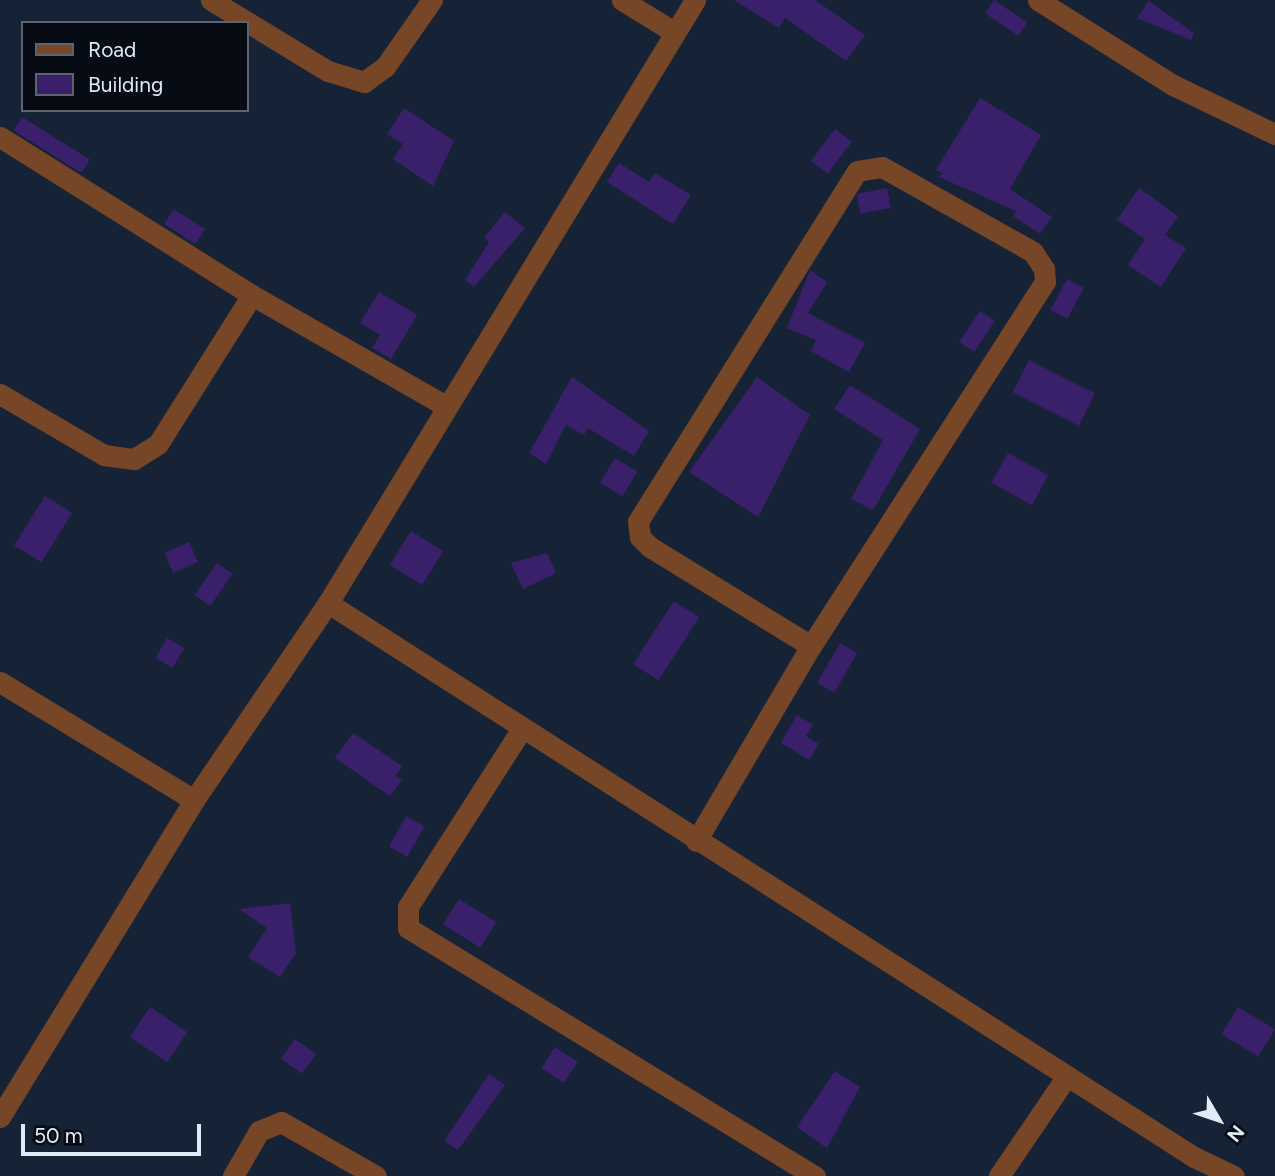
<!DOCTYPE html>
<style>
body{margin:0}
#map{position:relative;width:1275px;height:1176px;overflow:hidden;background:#162236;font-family:Figtree,sans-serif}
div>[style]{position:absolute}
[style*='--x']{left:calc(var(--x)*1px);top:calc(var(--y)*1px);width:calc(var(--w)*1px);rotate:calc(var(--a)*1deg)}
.building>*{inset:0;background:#3a206a;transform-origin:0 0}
.minor>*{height:21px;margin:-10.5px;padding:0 10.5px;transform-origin:10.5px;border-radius:10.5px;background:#774626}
span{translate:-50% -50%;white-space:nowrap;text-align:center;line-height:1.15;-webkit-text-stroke:5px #060b14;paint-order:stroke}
.legend{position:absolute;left:21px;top:21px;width:228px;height:91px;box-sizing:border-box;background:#060b14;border:2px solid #5e646f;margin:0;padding:9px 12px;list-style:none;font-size:21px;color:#e1eaf7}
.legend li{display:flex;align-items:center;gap:14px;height:35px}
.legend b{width:35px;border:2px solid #5e646f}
.north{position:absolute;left:1184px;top:1085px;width:70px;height:70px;-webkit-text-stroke:5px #060b14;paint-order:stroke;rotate:129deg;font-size:19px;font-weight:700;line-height:28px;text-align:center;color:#e1eaf7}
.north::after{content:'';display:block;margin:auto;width:24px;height:32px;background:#e1eaf7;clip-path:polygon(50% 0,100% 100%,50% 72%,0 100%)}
.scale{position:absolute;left:21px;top:1124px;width:180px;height:32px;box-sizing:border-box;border:4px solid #e1eaf7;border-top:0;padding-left:9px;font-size:21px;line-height:24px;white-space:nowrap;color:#e1eaf7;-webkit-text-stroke:5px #060b14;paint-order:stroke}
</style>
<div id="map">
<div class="building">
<div style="clip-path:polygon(734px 0,815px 0,865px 35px,846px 61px,785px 18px,779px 28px)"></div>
<div style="left:994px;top:0;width:40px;height:16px;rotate:34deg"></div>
<div style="clip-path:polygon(1149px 1px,1194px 33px,1191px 40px,1137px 18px)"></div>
<div style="clip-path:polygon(980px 98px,1041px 135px,1010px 189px,1052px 217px,1040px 234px,1013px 216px,1016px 211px,937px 176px,944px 174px,936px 170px)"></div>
<div style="clip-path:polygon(404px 108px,454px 141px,433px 186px,393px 159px,403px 144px,387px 134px)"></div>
<div style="left:22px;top:117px;width:80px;height:16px;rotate:32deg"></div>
<div style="left:835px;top:129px;width:21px;height:40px;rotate:37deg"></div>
<div style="clip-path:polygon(619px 163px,649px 182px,655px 173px,691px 195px,673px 224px,607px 182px)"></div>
<div style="left:887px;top:188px;width:20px;height:31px;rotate:79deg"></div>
<div style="clip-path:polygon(1139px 188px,1178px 216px,1165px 235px,1186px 248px,1161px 287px,1128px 265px,1145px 239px,1117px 220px)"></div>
<div style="left:174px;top:209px;width:37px;height:18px;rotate:33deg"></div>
<div style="clip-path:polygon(505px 212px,525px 228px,474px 287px,465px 280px,489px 242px,484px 238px)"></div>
<div style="clip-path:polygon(810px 270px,827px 282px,808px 313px,865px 343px,849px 372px,811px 351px,816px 340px,787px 328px)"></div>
<div style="left:1067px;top:279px;width:19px;height:35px;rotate:28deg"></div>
<div style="clip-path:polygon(379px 292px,417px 315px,391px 359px,372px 348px,380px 335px,360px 323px)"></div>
<div style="left:980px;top:311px;width:18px;height:37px;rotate:34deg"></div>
<div style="left:1029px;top:360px;width:74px;height:36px;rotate:27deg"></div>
<div style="clip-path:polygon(572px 377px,649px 431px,634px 456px,588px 428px,584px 435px,566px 425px,546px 464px,529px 453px)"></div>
<div style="clip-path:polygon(757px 377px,810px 415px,758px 517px,689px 472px)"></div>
<div style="clip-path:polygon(850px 385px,920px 429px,873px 510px,851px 499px,883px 440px,834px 409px)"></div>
<div style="left:1008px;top:453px;width:46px;height:34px;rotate:29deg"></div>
<div style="left:615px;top:458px;width:26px;height:29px;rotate:31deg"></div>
<div style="left:45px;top:496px;width:32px;height:58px;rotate:32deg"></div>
<div style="left:411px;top:531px;width:38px;height:40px;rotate:32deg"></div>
<div style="left:189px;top:542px;width:22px;height:27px;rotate:66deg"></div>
<div style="clip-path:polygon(547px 553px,556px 573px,523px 589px,511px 563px)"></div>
<div style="left:217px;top:563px;width:19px;height:39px;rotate:35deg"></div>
<div style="left:674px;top:601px;width:30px;height:75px;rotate:33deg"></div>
<div style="left:167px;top:638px;width:20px;height:23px;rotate:30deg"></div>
<div style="left:840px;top:643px;width:20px;height:46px;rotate:30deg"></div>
<div style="clip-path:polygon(797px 715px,813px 725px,806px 736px,819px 744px,809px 760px,781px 743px)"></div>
<div style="clip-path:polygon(353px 733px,402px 766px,395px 776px,402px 780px,390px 796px,335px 758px)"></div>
<div style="left:406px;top:816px;width:21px;height:35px;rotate:29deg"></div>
<div style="left:459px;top:899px;width:44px;height:30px;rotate:32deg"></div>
<div style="clip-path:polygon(290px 903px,296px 953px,280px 977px,248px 957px,267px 928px,239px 909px)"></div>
<div style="left:150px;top:1007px;width:45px;height:36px;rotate:34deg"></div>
<div style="left:1238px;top:1007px;width:43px;height:32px;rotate:31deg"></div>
<div style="left:295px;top:1039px;width:26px;height:24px;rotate:36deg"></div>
<div style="left:555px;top:1047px;width:27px;height:25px;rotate:33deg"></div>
<div style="clip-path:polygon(835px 1071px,860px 1087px,827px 1148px,797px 1127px)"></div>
<div style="clip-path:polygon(489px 1074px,505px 1085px,458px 1150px,444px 1141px)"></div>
</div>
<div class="minor">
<div style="--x:211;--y:0;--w:137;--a:31.3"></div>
<div style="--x:328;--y:71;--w:38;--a:17"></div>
<div style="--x:364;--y:82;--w:26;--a:-36"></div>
<div style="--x:385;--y:67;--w:82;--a:-55"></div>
<div style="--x:622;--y:0;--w:61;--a:31.6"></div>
<div style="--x:1038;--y:0;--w:160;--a:32.2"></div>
<div style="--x:1173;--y:85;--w:113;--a:25.7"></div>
<div style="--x:0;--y:137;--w:297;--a:32.1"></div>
<div style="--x:252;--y:295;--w:224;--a:29.8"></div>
<div style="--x:0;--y:394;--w:121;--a:30.4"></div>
<div style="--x:104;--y:455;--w:30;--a:8"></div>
<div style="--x:134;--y:459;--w:28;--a:-32"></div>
<div style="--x:158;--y:444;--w:176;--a:-57.8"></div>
<div style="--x:328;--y:603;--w:1028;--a:32.61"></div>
<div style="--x:1194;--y:1157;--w:44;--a:25.4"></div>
<div style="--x:0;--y:682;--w:227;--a:31.3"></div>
<div style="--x:521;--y:730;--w:210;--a:122.6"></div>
<div style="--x:408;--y:907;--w:21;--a:90"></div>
<div style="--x:408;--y:928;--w:477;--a:31.4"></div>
<div style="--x:696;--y:841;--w:226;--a:-59.5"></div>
<div style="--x:811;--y:646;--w:433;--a:-57.3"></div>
<div style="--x:1045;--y:282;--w:13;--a:-94"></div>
<div style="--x:1044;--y:269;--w:20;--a:-123"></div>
<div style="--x:1033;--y:252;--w:173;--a:-150.6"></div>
<div style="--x:882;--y:167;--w:25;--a:171"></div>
<div style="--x:857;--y:171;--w:413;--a:122"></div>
<div style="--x:638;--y:521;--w:16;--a:83"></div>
<div style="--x:640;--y:537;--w:14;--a:45"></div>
<div style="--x:650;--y:547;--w:189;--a:31.6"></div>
<div style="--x:0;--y:1117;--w:372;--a:-58.5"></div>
<div style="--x:194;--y:800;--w:238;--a:-55.8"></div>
<div style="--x:328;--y:603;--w:706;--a:-58.67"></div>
<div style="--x:233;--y:1176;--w:52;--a:-60"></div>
<div style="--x:259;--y:1131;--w:24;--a:-22"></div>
<div style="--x:281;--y:1122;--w:109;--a:29.6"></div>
<div style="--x:999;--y:1176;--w:121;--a:-55.8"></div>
</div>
<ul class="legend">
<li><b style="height:9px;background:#774626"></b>Road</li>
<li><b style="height:19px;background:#3a206a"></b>Building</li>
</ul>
<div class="north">N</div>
<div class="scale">50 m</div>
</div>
